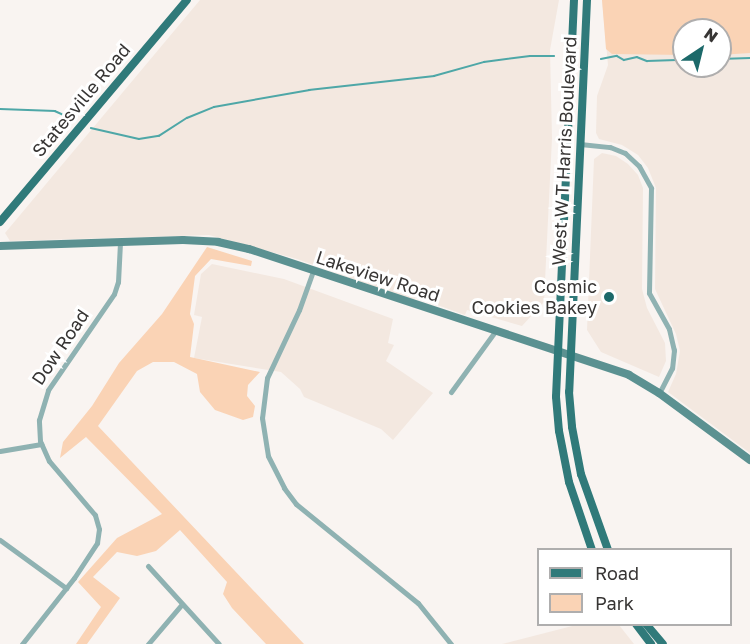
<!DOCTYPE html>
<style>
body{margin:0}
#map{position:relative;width:750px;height:644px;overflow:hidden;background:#f9f4f1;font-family:"Golos Text",sans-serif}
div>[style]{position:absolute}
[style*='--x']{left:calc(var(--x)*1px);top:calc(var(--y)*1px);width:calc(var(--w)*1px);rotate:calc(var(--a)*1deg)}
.built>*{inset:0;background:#f3e8e0}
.green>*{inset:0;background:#fad3b5}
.stream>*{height:1.5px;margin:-0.75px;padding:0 0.75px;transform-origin:0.75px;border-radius:0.75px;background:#4ea7a7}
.street>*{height:5px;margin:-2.5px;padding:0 2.5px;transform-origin:2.5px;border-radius:2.5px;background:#8fb2b2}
.secondary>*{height:8px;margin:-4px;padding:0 4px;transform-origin:4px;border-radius:4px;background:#5b9191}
.primary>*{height:8px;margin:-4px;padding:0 4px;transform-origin:4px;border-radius:4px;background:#307a7a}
.dots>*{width:16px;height:16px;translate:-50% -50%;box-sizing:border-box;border:3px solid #fff;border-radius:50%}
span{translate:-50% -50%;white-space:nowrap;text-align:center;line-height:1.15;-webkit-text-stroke:6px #fff;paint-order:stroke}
.street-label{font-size:18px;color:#373534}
.poi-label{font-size:18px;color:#373534}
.right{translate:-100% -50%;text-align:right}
.legend{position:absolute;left:537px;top:548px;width:195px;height:78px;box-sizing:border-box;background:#fff;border:2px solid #afaeae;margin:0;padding:8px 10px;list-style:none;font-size:18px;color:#373534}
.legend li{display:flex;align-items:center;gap:12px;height:30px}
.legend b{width:30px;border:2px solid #afaeae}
.north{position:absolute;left:672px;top:18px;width:60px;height:60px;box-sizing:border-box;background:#fff;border:2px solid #afaeae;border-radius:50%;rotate:35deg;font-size:16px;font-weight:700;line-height:24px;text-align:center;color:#373534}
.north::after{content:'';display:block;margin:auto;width:21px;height:27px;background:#1c696a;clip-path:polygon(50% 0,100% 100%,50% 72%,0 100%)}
</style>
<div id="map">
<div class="built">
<div style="clip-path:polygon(200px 0,559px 0,550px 50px,552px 138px,544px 302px,522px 326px,467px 310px,465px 315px,415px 297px,414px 301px,297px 259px,209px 235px,10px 241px,5px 233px)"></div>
<div style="clip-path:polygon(evenodd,602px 0,750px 0,750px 453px,668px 392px,676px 374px,680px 351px,676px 334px,655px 289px,656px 188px,648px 168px,638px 155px,622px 145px,599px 139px,596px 133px,597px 96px,608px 65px,602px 0,684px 30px,720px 30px,720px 66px,684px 66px,684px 30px)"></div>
<div style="clip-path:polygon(602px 153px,616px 156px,628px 164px,638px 175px,643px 188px,642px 289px,647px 308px,665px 343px,666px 361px,659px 377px,601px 352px,587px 330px,594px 159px)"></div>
<div style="clip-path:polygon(212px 264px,284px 279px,393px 319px,388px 343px,394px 345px,386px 361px,433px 393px,393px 440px,381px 429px,304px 397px,300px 389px,281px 372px,194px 358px,202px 317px,194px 315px,201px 274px)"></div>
<div style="clip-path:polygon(580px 624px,619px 625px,634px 644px,502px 644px)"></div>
</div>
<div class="green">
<div style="clip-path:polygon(602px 0,750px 0,750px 53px,720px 55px,720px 30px,684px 30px,684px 55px,612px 54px,606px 49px)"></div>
<div style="clip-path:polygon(207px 247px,252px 261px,251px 266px,211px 259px,195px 276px,190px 314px,194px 324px,190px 357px,260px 372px,248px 385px,247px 396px,255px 406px,253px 417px,243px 420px,215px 410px,200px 392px,197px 374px,174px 362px,153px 362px,137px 371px,98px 426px,304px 644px,266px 644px,232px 608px,223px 594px,227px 582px,180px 530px,156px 551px,137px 556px,117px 552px,93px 577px,120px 598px,87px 644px,76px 644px,101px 607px,78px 582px,117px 538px,162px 514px,86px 437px,60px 458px,63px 442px,92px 406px,119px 363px,162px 314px)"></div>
</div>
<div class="stream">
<div style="--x:601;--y:59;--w:16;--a:-11"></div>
<div style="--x:617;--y:56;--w:8;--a:30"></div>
<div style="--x:624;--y:60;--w:13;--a:-13"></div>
<div style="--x:637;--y:57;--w:11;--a:22"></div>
<div style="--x:647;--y:61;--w:37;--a:-2"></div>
<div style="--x:720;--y:59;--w:30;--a:-2"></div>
<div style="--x:0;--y:109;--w:55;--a:2.1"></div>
<div style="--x:55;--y:111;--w:17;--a:24"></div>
<div style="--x:91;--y:128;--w:49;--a:12.9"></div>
<div style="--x:139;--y:139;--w:20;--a:-9"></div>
<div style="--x:159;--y:136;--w:33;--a:-33"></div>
<div style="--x:187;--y:118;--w:29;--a:-22"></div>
<div style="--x:214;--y:107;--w:97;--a:-10.1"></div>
<div style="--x:309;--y:90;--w:126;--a:-6.4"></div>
<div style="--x:434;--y:76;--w:52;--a:-15.6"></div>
<div style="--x:484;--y:62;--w:46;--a:-7.4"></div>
<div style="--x:530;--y:56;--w:24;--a:0"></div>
</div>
<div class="street">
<div style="--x:580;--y:144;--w:30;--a:6"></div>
<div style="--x:610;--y:147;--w:16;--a:22"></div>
<div style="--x:625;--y:153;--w:19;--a:43"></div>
<div style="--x:639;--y:166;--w:25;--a:61"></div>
<div style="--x:651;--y:188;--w:105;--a:91.1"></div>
<div style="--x:649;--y:293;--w:41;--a:60.9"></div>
<div style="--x:669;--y:329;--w:22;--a:77"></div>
<div style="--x:674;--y:350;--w:18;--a:96"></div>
<div style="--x:672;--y:368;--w:28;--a:117"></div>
<div style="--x:313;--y:271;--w:41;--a:109.7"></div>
<div style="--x:299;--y:310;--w:75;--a:115.2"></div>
<div style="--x:267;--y:378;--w:40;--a:97.1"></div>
<div style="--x:262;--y:418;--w:38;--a:81"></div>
<div style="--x:268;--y:456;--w:36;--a:63"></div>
<div style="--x:284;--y:488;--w:20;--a:53"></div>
<div style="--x:296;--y:504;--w:157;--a:39.1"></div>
<div style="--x:418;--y:603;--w:53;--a:51.2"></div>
<div style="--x:451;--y:392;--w:77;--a:-54"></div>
<div style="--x:0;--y:451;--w:42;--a:-9.7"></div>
<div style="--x:0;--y:540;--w:82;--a:36"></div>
<div style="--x:148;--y:566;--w:105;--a:47.7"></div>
<div style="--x:22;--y:644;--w:84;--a:-51.8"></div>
<div style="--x:74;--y:578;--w:42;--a:-56.7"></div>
<div style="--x:97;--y:543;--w:14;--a:-82"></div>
<div style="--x:99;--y:529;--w:15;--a:-106"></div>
<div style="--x:95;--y:515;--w:71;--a:-130.4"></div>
<div style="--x:49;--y:461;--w:22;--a:-114"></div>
<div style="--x:40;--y:441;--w:21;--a:-93"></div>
<div style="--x:39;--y:420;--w:31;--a:-73"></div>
<div style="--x:48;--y:390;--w:116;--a:-55.5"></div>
<div style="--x:114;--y:294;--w:13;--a:-72"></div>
<div style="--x:118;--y:282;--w:40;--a:-87.1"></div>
<div style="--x:148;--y:644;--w:52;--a:-49.6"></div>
</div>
<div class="secondary">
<div style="--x:0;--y:246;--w:183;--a:-1.9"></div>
<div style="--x:183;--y:240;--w:35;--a:3"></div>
<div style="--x:218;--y:242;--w:32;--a:13"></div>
<div style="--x:249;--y:249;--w:400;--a:18.3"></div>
<div style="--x:629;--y:375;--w:35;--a:31"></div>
<div style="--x:659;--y:393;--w:113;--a:36.4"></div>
</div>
<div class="primary">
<div style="--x:574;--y:0;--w:397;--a:92.6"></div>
<div style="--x:556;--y:397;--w:34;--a:85"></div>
<div style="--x:559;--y:431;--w:52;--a:78.9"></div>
<div style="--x:569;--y:482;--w:72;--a:71.3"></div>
<div style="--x:587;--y:0;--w:392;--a:92.6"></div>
<div style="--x:569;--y:392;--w:35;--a:85"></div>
<div style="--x:572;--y:427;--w:48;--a:79.2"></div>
<div style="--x:581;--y:474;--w:81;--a:70.4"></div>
<div style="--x:0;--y:222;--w:290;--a:-49.9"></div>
<div style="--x:636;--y:624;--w:25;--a:53"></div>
<div style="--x:646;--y:624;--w:26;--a:50"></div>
</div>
<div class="dots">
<div style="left:609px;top:297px;background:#1c696a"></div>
</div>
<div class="street-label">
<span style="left:81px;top:100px;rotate:-50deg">Statesville Road</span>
<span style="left:564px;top:151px;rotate:-87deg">West W T Harris Boulevard</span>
<span style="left:378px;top:276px;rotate:18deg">Lakeview Road</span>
<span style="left:60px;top:347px;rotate:-56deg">Dow Road</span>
</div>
<div class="poi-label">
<span class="right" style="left:597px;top:297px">Cosmic<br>Cookies Bakey</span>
</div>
<ul class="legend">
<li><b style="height:8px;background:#307a7a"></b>Road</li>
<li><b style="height:16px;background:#fad3b5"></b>Park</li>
</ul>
<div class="north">N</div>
</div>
